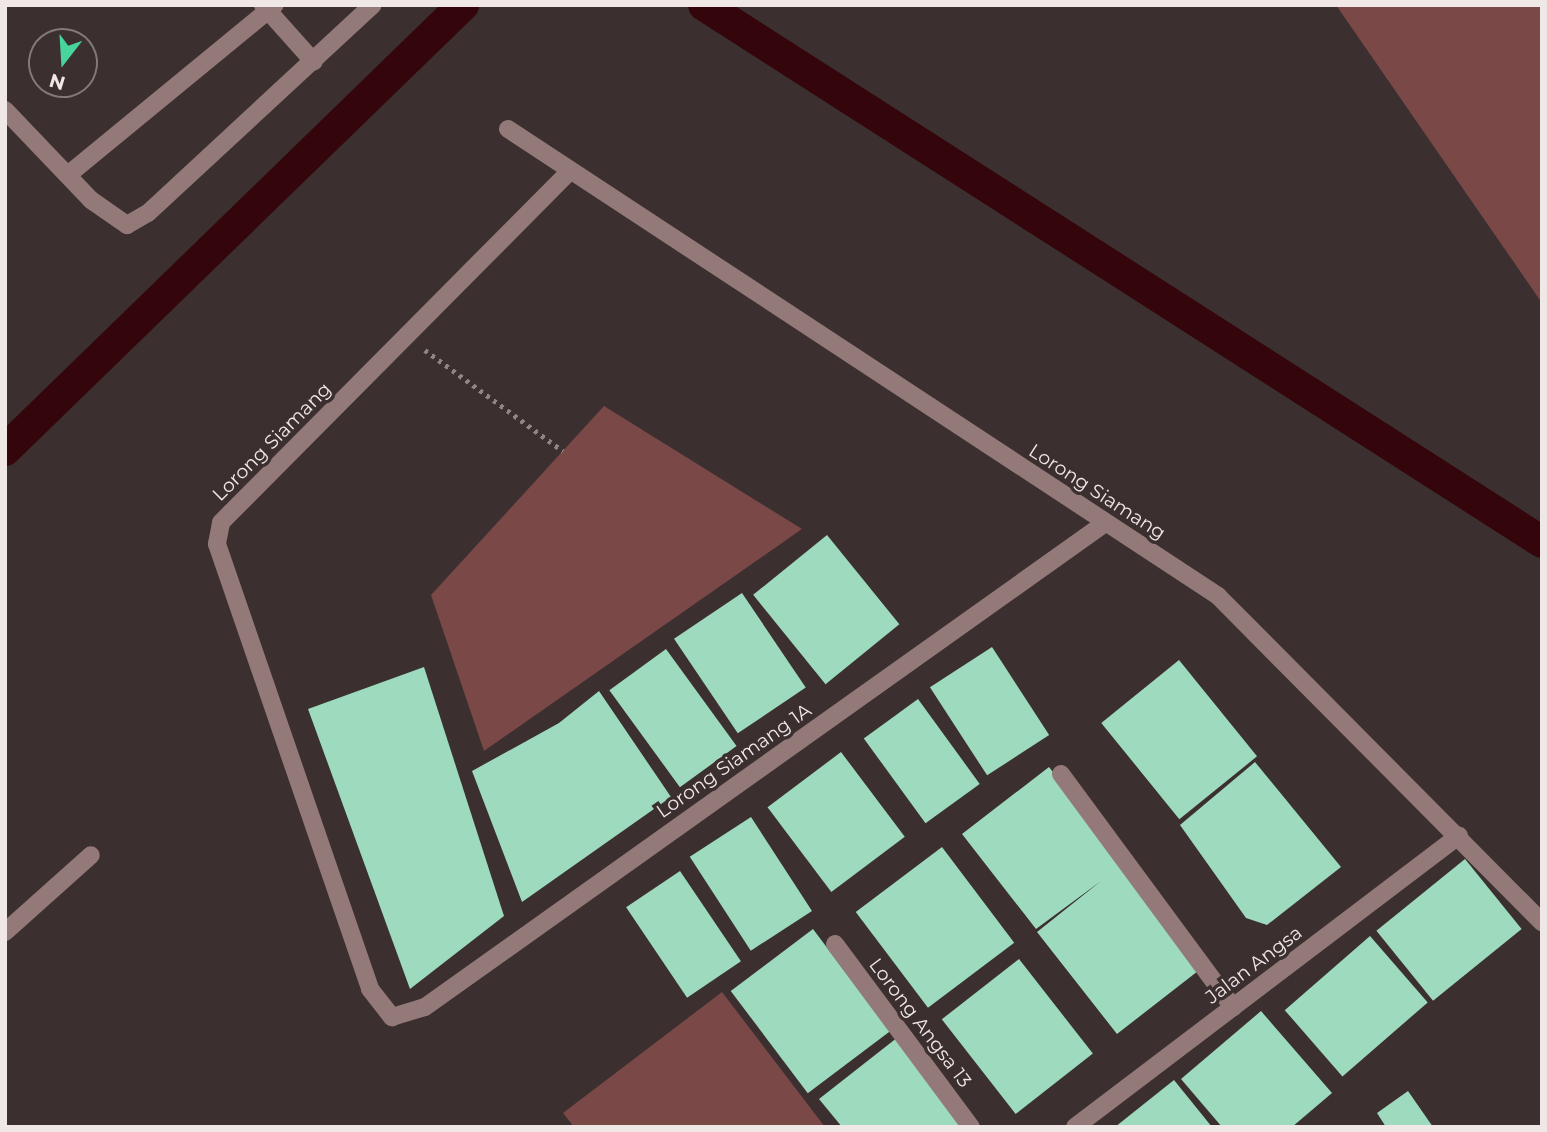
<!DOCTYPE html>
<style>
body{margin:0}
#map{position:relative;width:1547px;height:1132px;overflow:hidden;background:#3b2f2f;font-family:Montserrat,sans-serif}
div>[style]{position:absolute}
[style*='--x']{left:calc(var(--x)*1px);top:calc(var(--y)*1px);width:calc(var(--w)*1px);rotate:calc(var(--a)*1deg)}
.green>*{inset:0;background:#7b4848}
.canal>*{height:32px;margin:-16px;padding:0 16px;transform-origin:16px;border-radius:16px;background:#34060b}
.building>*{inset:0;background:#9edabd;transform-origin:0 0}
.path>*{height:4.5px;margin-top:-2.25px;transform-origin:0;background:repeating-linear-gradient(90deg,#8f8584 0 3.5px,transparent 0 8.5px)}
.minor>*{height:18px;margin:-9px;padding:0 9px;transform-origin:9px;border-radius:9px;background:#937978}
span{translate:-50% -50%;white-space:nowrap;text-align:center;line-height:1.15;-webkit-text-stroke:7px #3b2f2f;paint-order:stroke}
.street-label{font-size:19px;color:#f0e8e7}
.frame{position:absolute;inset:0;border:7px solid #f0e8e7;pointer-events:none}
.north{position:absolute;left:28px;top:28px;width:70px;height:70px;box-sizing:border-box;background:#3b2f2f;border:2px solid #837979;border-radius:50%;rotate:197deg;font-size:19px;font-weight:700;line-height:28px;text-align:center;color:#f0e8e7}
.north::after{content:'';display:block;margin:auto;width:24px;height:32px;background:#48d49d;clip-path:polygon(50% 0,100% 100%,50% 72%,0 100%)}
</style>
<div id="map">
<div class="green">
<div style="clip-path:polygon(1336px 5px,1542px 5px,1542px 303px)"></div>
<div style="clip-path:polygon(604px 406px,802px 529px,484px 751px,431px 595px)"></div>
<div style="clip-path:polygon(722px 992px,825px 1127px,574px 1127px,563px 1113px)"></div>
</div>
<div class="canal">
<div style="--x:704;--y:5;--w:995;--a:32.65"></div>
<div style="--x:5;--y:450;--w:639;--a:-44.18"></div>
</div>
<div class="building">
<div style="left:827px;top:535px;width:115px;height:95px;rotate:51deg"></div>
<div style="left:742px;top:593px;width:114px;height:82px;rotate:56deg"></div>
<div style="left:992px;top:647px;width:105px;height:74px;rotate:57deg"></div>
<div style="left:666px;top:649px;width:120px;height:70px;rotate:54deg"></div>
<div style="left:1179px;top:660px;width:124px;height:100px;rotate:51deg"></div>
<div style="clip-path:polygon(424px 667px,504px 916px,410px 989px,308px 709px)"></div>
<div style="clip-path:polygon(599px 691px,671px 797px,522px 902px,472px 771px,559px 723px)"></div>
<div style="left:918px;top:699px;width:105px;height:67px;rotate:54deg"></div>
<div style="left:841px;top:752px;width:106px;height:92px;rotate:53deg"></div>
<div style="clip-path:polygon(1255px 762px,1341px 867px,1267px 925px,1246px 918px,1180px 825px)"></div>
<div style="clip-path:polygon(1049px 767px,1207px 964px,1117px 1034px,1037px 932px,1101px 881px,1036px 929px,962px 834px)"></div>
<div style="left:751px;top:817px;width:112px;height:73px;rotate:57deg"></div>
<div style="left:942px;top:847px;width:120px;height:108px;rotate:53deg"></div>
<div style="left:1465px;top:859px;width:90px;height:114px;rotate:51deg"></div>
<div style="left:680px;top:871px;width:109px;height:65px;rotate:56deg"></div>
<div style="left:813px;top:929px;width:128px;height:103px;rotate:53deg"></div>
<div style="left:1370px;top:936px;width:88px;height:113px;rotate:49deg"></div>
<div style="left:1019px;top:959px;width:120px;height:98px;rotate:52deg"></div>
<div style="clip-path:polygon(1261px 1011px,1332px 1093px,1292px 1127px,1222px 1127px,1181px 1079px)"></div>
<div style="clip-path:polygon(898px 1037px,968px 1127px,842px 1127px,819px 1099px)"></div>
<div style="clip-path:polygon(1174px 1080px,1212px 1127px,1115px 1127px)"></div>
<div style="clip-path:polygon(1408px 1091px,1433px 1127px,1386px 1127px,1377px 1113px)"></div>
</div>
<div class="path">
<div style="--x:425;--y:350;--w:171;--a:36.2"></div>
</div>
<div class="minor">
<div style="--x:263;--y:5;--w:76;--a:48.2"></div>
<div style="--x:5;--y:110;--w:124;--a:46.3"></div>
<div style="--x:91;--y:200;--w:44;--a:34.8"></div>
<div style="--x:127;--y:225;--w:24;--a:-30"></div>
<div style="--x:148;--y:213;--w:306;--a:-42.8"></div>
<div style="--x:508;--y:129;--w:850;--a:33.33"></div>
<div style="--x:1218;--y:596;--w:460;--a:45.2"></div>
<div style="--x:569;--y:172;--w:494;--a:134.8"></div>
<div style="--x:221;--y:523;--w:21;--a:101"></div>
<div style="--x:217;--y:544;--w:471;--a:71"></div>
<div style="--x:370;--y:989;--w:36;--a:52"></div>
<div style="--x:392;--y:1017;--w:34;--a:-17"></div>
<div style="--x:425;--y:1007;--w:835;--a:-35.44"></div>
<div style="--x:69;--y:174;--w:266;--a:-39.4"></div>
<div style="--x:1061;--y:774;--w:290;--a:53.6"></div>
<div style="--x:5;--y:932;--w:115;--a:-41.8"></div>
<div style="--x:835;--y:944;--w:228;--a:53.4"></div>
<div style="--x:1075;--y:1127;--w:482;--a:-37.2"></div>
</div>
<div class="street-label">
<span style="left:272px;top:442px;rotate:-45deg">Lorong Siamang</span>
<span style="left:1097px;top:492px;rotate:33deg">Lorong Siamang</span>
<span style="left:734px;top:761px;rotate:-35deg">Lorong Siamang 1A</span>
<span style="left:1254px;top:965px;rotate:-37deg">Jalan Angsa</span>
<span style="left:920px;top:1023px;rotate:53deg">Lorong Angsa 13</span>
</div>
<div class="frame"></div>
<div class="north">N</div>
</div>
